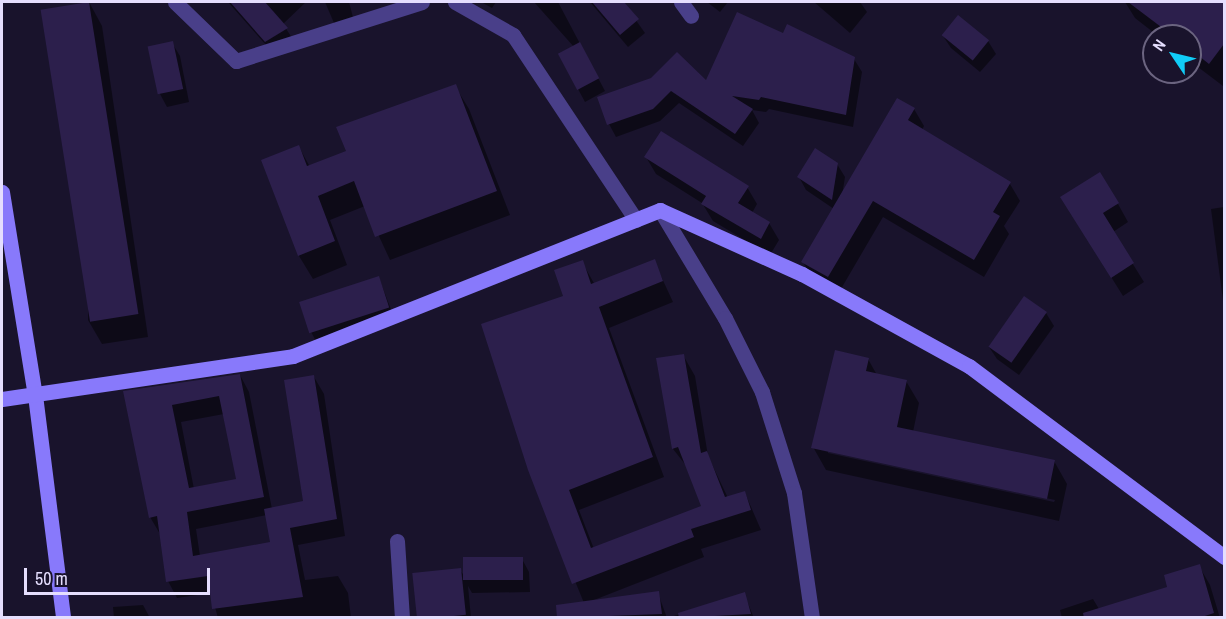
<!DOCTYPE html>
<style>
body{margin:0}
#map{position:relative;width:1226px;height:619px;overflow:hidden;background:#19132c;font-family:"Archivo Narrow",sans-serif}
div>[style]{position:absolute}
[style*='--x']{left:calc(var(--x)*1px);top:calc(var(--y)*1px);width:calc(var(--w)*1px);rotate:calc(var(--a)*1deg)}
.shadow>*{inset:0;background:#0007}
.building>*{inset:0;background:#2c1f4c;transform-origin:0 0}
.street>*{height:15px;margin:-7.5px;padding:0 7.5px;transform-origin:7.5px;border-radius:7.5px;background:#493f89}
.secondary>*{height:15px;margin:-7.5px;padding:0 7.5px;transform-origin:7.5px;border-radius:7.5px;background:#8879fb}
span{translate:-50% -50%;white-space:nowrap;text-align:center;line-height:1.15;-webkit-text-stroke:4.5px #19132c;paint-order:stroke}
.frame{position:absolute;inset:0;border:3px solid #e5defe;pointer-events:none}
.north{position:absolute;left:1142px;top:24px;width:60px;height:60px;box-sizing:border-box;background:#19132c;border:2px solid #6b6480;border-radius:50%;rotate:305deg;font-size:16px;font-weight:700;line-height:24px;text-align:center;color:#e5defe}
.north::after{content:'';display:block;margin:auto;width:21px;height:27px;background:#11ccf7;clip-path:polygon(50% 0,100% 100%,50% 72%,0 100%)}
.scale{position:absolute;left:24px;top:568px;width:186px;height:27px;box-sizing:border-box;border:3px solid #e5defe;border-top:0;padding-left:8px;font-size:18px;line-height:21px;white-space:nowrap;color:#e5defe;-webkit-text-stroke:4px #19132c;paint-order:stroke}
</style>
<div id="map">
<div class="shadow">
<div style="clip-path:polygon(89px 2px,102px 26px,148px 337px,102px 344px,88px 320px)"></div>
<div style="clip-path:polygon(228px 2px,306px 2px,283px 24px,294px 41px,273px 53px)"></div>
<div style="clip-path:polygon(325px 2px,349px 2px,355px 25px,337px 30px)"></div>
<div style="clip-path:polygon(481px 2px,496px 2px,492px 8px)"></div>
<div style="clip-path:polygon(534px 2px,558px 2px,605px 91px,585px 102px,578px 89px,574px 47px)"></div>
<div style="clip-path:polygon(590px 2px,623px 2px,645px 33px,628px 47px)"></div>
<div style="clip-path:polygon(707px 2px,728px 2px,720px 12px)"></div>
<div style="clip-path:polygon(814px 2px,860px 2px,867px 12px,850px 33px)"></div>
<div style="clip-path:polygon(1125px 2px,1224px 2px,1223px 86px,1190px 61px,1190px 36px,1158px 36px,1135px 18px)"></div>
<div style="clip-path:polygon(784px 35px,854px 59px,862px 72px,853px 127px,769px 109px,766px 112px,752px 110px,759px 123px,743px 146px,679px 103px,660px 121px,616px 137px,609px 124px,599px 98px,706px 83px)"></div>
<div style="clip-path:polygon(943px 36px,988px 41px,996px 54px,980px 72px,951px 48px)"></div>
<div style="clip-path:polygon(172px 43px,180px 56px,189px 102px,167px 107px,160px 94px,150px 48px)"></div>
<div style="clip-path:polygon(455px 86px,469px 109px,510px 215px,390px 260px,365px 206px,330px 220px,347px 265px,313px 279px,299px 256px,263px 161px,299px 147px,310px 167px,348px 152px)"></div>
<div style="clip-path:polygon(914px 109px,924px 126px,922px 130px,1010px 184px,1020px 201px,1004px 226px,1009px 234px,984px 277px,883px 217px,838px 294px,813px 279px,803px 262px,834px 209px,806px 190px,799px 177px,837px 164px,845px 177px,842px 196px)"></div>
<div style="clip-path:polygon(646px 157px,747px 187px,757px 204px,752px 213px,769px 223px,779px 240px,770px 255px,713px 221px,702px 203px,656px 174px)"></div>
<div style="clip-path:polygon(1118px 204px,1128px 222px,1113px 232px,1144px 282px,1123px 296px,1073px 216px)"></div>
<div style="clip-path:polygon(1224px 207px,1224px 308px,1211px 209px)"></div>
<div style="clip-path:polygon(654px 261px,673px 302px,609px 328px,664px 477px,579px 510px,594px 549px,702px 507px,688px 468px,673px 449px,658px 360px,683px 355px,695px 376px,708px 456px,728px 498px,745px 493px,761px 530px,701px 549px,704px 557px,594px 600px,658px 593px,667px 618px,576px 618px,574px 604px,584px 603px,529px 469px,564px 297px,582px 262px,595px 285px)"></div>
<div style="clip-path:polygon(379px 278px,395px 320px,317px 343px,310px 330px)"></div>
<div style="clip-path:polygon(1024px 298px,1046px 313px,1054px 326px,1019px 375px,997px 359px,989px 347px)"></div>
<div style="clip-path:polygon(evenodd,868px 359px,877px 375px,906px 381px,919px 403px,913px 432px,1054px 461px,1067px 484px,1059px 521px,826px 470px,813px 447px,868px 359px,828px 450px,1055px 500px,1054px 502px,828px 453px,828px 450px)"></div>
<div style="clip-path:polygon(evenodd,240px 375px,249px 392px,272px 509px,305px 503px,314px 377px,324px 394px,345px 536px,298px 545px,305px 580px,338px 576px,348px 593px,351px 618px,218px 618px,211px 593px,177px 598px,168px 581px,160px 534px,150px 517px,125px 392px,240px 375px,224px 414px,237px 480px,194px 489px,181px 422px,224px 414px,240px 375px,267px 515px,272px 543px,200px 556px,196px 529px,267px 515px)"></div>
<div style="clip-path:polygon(522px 559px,529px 572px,530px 592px,472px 593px,468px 586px,471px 618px,417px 618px,460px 570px,465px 577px)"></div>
<div style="clip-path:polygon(1199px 566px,1210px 585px,1220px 618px,1062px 618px,1060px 610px,1093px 599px,1099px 609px,1169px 588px)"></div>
<div style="clip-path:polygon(744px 594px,754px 618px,674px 618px,674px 616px)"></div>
<div style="clip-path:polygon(143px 605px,150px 618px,114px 618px,113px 607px)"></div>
</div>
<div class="building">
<div style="left:89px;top:2px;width:316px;height:49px;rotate:81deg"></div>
<div style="clip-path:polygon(230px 2px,265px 2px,288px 28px,265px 42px)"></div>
<div style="clip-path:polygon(592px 2px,624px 2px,639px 19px,620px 35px)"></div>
<div style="clip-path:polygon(1128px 2px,1224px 2px,1224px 44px,1209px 64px,1190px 49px,1190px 36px,1173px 36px)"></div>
<div style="clip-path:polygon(737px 12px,783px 33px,787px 24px,855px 57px,846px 115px,761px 97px,759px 100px,732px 96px,753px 109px,735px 134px,671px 91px,653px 109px,607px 125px,597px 97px,651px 78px,677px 52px,706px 80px)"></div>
<div style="left:958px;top:15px;width:40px;height:26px;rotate:39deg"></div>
<div style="left:173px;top:41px;width:49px;height:26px;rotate:78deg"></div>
<div style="left:580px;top:42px;width:41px;height:25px;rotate:62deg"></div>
<div style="clip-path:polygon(456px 84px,497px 191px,375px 237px,354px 181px,318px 196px,335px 241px,298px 256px,261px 160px,299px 145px,307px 166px,346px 151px,336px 127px)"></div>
<div style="clip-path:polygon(897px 98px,915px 108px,908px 120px,1011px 182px,993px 212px,1000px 216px,974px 260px,873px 201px,828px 277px,801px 262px)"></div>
<div style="clip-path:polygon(661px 131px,749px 186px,738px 203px,770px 222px,761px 239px,701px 204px,706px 196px,644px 157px)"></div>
<div style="clip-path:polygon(815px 148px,838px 163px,832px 200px,797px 177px)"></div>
<div style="clip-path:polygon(1100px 172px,1119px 203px,1103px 213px,1134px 263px,1111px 278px,1060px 197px)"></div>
<div style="clip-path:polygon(655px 259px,663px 281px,599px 307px,653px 457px,569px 490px,591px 548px,701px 506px,678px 447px,672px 449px,656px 358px,684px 354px,701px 453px,707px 451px,725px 497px,745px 491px,751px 510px,691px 529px,694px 537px,572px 584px,528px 470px,481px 324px,563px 296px,554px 270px,583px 260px,591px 284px)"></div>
<div style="left:379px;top:276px;width:33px;height:84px;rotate:72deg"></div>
<div style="left:1024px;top:296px;width:28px;height:62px;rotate:35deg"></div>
<div style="clip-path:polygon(835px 350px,869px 358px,866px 371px,907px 380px,897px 427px,1055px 460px,1047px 499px,811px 448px)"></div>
<div style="clip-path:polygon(evenodd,240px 374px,264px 497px,187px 512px,193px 556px,270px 542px,264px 509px,303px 501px,284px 380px,314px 375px,337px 519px,290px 528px,303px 597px,212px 609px,208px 576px,166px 582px,157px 516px,149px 518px,123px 391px,240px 374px,219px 396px,236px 479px,189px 488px,172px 405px,219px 396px)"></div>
<div style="left:523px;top:557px;width:23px;height:60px;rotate:90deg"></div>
<div style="clip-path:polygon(1200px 564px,1214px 613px,1199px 618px,1084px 618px,1083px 613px,1167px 587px,1164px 575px)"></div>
<div style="left:461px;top:568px;width:47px;height:49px;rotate:84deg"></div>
<div style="clip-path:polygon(659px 591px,662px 614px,557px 618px,556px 605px)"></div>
<div style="clip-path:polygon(745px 592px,751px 614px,679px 618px,678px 613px)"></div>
</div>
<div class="street">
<div style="--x:175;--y:2;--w:85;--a:44"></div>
<div style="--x:236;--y:61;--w:195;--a:-17.6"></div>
<div style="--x:455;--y:2;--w:67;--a:29.6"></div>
<div style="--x:513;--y:35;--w:222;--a:56.4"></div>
<div style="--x:681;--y:2;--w:17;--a:54"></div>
<div style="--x:660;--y:210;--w:126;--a:59"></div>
<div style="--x:725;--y:318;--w:83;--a:63.4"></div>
<div style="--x:762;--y:392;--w:106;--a:72.4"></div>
<div style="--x:794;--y:493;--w:126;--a:81.8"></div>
<div style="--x:397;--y:541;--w:77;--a:86.3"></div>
</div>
<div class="secondary">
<div style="--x:2;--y:192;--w:206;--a:80.8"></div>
<div style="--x:35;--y:395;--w:225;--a:82.8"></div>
<div style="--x:2;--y:399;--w:294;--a:-8.4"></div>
<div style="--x:293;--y:356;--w:395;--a:-21.7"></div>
<div style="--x:660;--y:210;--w:156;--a:24.3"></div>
<div style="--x:802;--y:274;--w:191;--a:28.9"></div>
<div style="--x:969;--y:366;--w:319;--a:36.8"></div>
</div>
<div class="frame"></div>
<div class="north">N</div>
<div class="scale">50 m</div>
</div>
